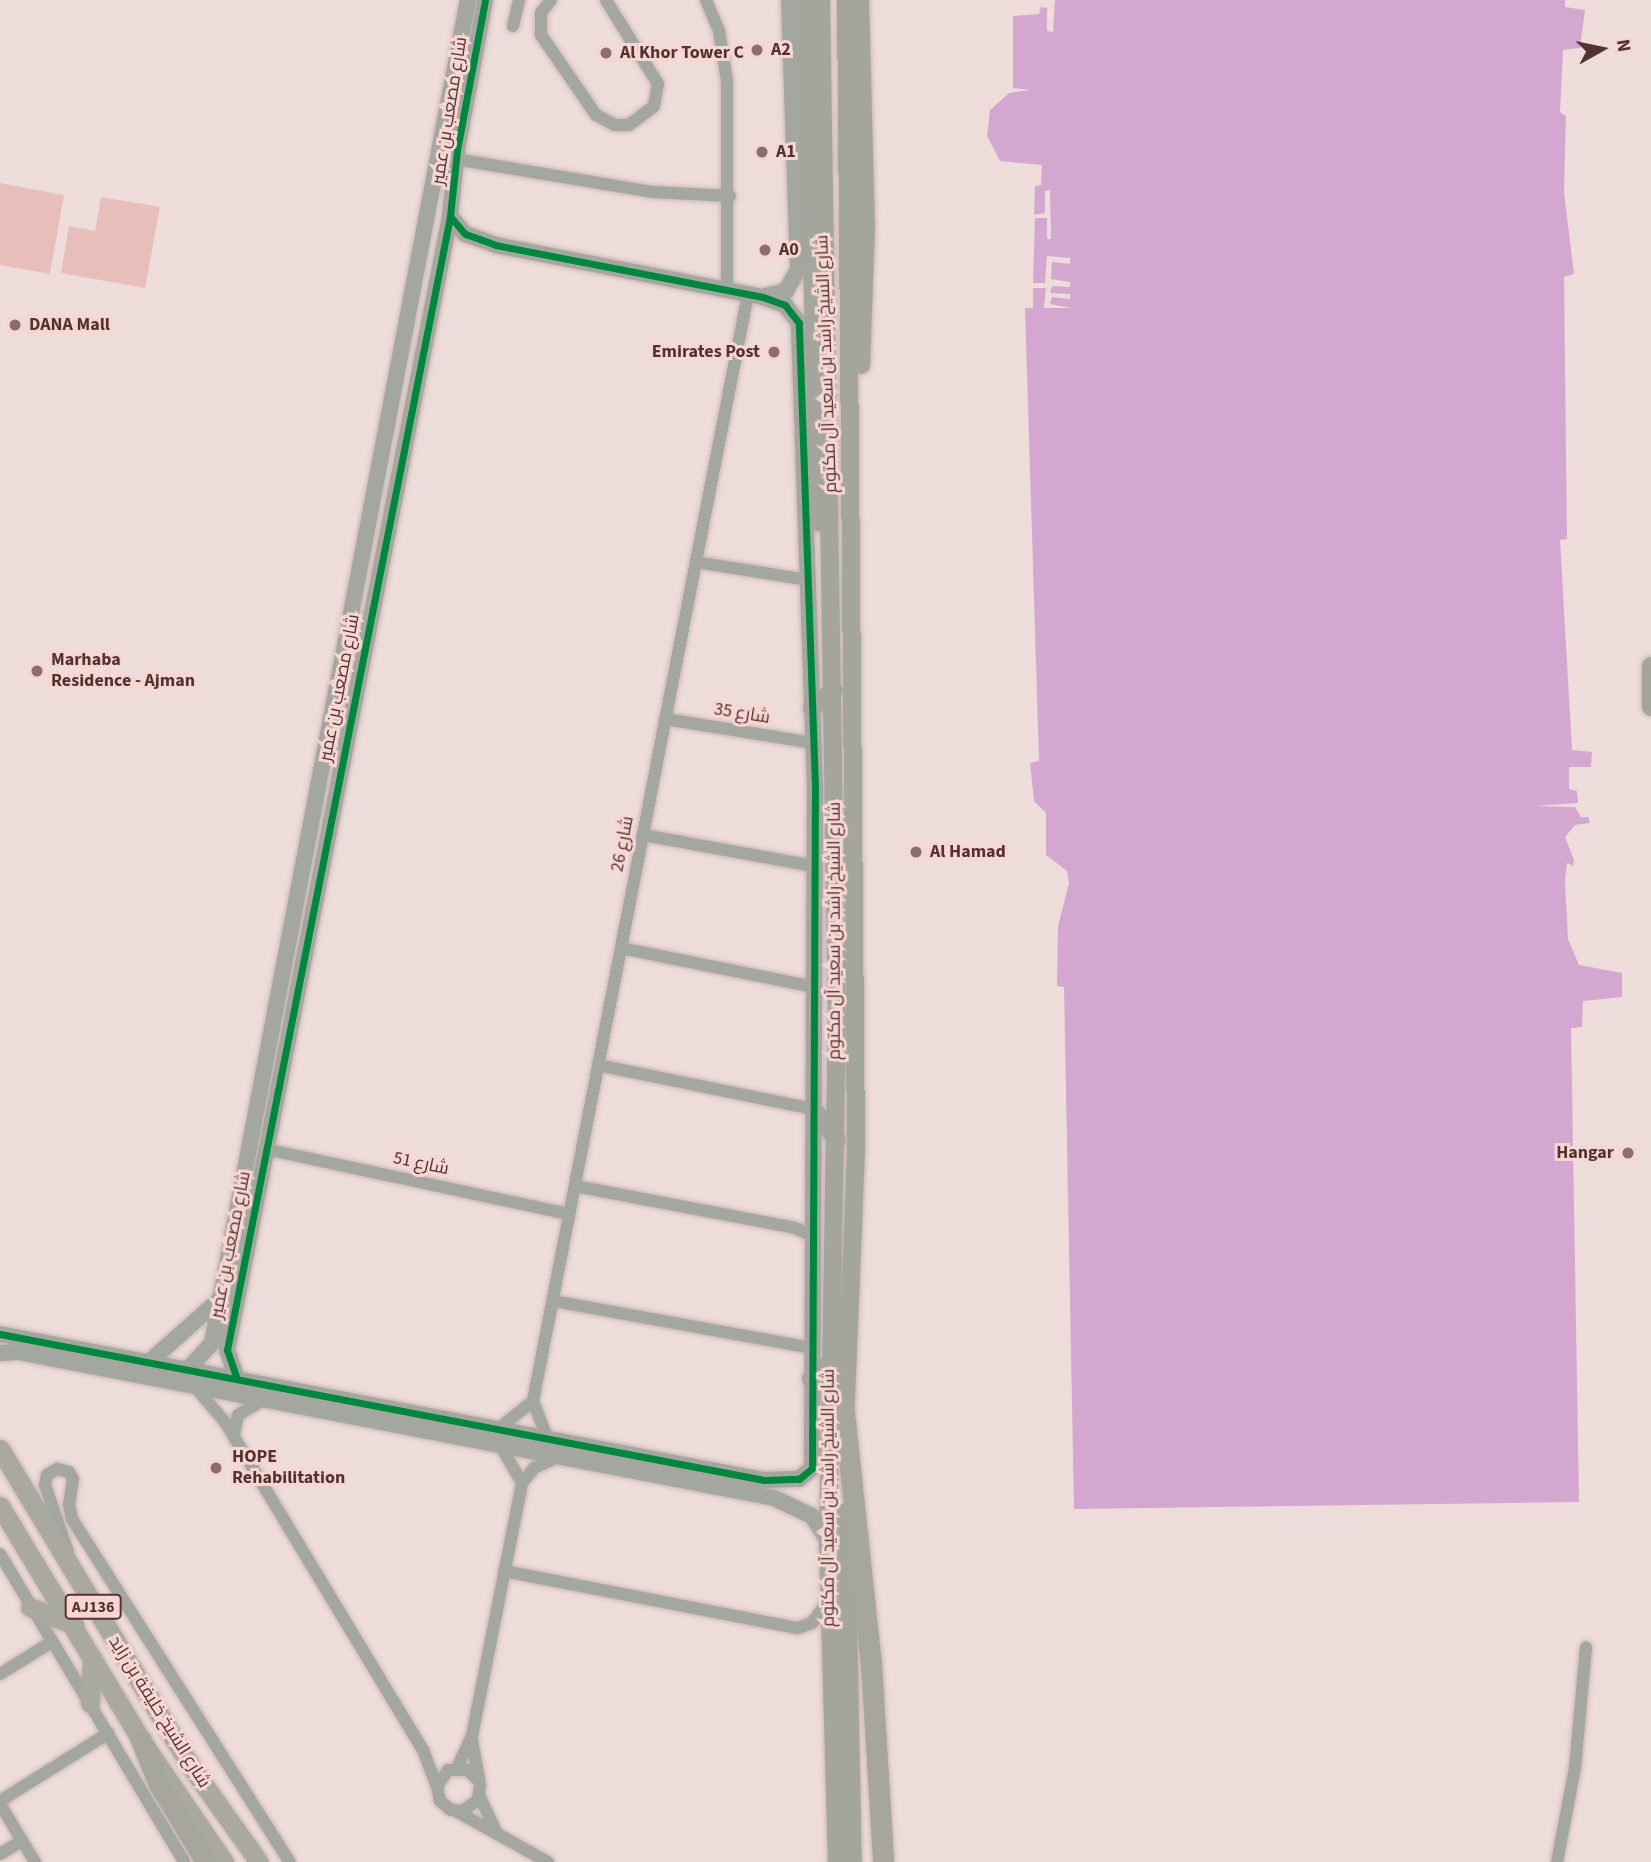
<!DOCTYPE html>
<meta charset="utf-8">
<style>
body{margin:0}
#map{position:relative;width:1651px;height:1862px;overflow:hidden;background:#eedcda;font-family:"Source Sans 3",Cairo,sans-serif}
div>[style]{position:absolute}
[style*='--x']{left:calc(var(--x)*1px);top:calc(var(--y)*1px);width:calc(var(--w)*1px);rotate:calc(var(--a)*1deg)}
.green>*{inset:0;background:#e8beba}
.water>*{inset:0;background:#d4a7d0}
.roads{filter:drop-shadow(0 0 2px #cab8b6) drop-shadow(0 0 2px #cab8b6)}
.minor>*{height:12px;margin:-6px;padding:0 6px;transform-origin:6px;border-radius:6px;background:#a3a7a0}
.tertiary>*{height:16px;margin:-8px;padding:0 8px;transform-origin:8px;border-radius:8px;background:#a3a7a0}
.secondary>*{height:18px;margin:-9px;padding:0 9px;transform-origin:9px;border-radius:9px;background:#a4a69e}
.primary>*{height:19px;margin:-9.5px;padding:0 9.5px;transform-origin:9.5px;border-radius:9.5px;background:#a9a9a2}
.trunk>*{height:21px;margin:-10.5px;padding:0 10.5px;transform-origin:10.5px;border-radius:10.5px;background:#a6a69f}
.cycleway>*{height:7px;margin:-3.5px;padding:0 3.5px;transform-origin:3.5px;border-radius:3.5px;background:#00873e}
.dots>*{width:19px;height:19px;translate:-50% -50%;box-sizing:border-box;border:4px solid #f6d6d2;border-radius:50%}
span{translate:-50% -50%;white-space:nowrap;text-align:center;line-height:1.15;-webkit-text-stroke:6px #f6d6d2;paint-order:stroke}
.shield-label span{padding:2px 5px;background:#f6d6d2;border:2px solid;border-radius:5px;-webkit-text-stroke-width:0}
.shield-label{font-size:16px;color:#523330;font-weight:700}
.poi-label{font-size:18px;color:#523330;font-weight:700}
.left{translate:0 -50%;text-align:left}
.right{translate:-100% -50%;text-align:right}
.street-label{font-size:18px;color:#523330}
.north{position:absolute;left:1567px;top:14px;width:70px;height:70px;-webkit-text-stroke:5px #f6d6d2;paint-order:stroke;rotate:81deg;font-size:19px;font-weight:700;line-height:28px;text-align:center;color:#523330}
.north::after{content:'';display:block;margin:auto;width:24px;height:32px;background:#523330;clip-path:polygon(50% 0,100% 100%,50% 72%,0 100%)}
</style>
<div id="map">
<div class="green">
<div style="clip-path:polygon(0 183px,64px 195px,50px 274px,0 265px)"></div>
<div style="clip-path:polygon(101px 197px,160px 207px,145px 288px,61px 273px,69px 226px,95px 231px)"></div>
</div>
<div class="water">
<div style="clip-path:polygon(1055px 0,1565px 0,1565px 7px,1585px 10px,1580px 48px,1563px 50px,1560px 112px,1566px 116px,1564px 193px,1574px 274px,1564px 277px,1567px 539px,1560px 540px,1572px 750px,1592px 752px,1591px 767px,1569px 767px,1569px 789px,1577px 791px,1578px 803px,1534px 806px,1575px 807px,1581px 817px,1588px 817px,1590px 823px,1575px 825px,1565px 837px,1574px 860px,1573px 866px,1567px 863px,1565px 881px,1568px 939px,1579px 965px,1622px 973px,1622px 997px,1583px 1001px,1582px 1027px,1571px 1028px,1579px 1502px,1074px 1509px,1064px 987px,1057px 986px,1058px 926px,1069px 883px,1067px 871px,1046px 855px,1046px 813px,1034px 801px,1030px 763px,1039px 761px,1025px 308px,1033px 308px,1033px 288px,1046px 288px,1044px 308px,1072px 308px,1050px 304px,1052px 297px,1070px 299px,1070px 294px,1050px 293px,1052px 286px,1070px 287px,1070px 282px,1051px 279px,1052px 262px,1070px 264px,1070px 258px,1047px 256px,1045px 283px,1033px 283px,1035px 218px,1047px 218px,1047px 239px,1051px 239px,1050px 190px,1045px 191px,1045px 213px,1034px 215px,1035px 186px,1041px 185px,1042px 165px,1000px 161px,987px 136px,990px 110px,1009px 93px,1030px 90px,1013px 88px,1013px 16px,1039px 14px,1041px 7px,1047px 8px,1047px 31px,1053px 32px)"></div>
</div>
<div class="roads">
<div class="minor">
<div style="--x:551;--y:0;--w:16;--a:128"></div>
<div style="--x:541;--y:13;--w:22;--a:90"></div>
<div style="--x:541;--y:35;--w:97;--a:55.5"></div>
<div style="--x:596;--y:115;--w:21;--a:28"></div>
<div style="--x:615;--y:125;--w:14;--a:0"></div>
<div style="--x:629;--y:125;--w:31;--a:-37"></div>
<div style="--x:654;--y:106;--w:22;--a:-80"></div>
<div style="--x:658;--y:84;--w:99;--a:-121.8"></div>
<div style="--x:706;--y:0;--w:34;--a:67"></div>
<div style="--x:719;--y:31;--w:51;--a:80.9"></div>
<div style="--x:727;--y:81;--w:209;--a:90"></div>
<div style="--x:513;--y:26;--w:27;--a:-77"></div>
<div style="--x:455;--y:159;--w:201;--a:9.5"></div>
<div style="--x:653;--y:192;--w:77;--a:3"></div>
<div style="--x:696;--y:562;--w:113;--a:9.1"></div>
<div style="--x:665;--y:719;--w:150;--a:9.2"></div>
<div style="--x:643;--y:835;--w:173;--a:10.3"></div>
<div style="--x:621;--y:948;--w:198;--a:11.4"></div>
<div style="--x:598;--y:1065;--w:219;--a:11.6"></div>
<div style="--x:265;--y:1149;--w:311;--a:12.1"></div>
<div style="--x:575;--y:1186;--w:224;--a:10.8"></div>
<div style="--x:795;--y:1228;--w:20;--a:24"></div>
<div style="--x:553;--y:1301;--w:262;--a:10.3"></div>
<div style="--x:194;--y:1386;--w:48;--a:49.3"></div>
<div style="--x:225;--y:1422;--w:383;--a:58.9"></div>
<div style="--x:423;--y:1750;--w:39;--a:69"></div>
<div style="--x:497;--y:1430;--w:46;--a:-38.9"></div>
<div style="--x:234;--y:1435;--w:20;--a:-79"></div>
<div style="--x:238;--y:1415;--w:29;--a:-31"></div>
<div style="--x:548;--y:1440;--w:42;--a:-111"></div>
<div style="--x:533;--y:1401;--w:1128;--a:-79.01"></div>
<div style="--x:500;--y:1445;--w:44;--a:59.9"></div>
<div style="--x:68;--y:1552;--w:71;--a:-108.9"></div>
<div style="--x:45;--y:1485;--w:10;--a:-79"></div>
<div style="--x:47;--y:1475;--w:12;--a:-31"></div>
<div style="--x:57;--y:1469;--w:12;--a:14"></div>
<div style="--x:69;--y:1472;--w:8;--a:60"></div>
<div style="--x:73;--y:1479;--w:25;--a:99"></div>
<div style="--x:69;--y:1504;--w:15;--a:79"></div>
<div style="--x:72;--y:1519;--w:406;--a:57.6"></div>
<div style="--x:0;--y:1554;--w:359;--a:59.1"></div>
<div style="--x:504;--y:1571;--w:299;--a:11"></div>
<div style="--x:798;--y:1628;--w:15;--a:-20"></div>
<div style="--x:812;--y:1623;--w:27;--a:-54"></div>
<div style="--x:0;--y:1674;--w:59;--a:-31.8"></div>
<div style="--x:472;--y:1740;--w:46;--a:79.9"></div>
<div style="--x:480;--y:1785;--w:15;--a:98"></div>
<div style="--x:478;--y:1800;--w:19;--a:145"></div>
<div style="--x:462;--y:1811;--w:11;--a:-175"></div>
<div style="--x:451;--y:1810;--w:14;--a:-141"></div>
<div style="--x:440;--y:1801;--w:15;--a:-101"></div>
<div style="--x:437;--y:1786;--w:19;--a:-55"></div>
<div style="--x:448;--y:1770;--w:19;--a:0"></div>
<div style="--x:467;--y:1770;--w:15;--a:42"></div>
<div style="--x:457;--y:1768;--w:35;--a:-65"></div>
<div style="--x:472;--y:1736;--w:258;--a:-78.8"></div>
<div style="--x:522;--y:1483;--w:19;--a:-51"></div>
<div style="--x:534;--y:1468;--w:26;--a:-25"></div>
<div style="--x:479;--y:1795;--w:43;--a:65.2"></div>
<div style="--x:0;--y:1801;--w:128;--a:-32"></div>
<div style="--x:0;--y:1804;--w:68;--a:58.9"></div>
<div style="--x:456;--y:1811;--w:105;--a:29"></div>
<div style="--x:0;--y:1854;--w:26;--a:-31"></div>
<div style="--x:1557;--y:1862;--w:96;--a:-79.2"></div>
<div style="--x:1575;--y:1768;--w:121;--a:-84.8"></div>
</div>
<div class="tertiary">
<div style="--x:765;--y:296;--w:22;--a:-13"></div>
<div style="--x:786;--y:291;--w:25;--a:-61"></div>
<div style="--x:798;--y:269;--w:269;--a:-91.9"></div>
<div style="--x:0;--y:1334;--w:778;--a:10.82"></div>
<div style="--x:764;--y:1480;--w:35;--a:-2"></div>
<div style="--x:799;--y:1479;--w:17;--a:-40"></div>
<div style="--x:812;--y:1468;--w:681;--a:-89.75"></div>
<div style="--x:815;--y:787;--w:464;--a:-92"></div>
<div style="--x:799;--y:323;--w:23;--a:-128"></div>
<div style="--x:785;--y:305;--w:23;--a:-160"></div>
<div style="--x:763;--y:297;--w:272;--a:-169"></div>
<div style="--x:496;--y:245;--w:33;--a:-160"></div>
<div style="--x:465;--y:234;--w:23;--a:-130"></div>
<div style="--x:0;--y:1353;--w:18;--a:-3"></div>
<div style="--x:18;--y:1352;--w:770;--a:10.93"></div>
<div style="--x:774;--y:1498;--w:42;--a:25.3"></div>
<div style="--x:812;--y:1516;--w:30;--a:57"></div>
<div style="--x:149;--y:1362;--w:92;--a:-41.5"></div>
<div style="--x:188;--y:1369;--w:35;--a:-47"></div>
<div style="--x:212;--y:1343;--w:1367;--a:-79.21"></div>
<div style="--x:237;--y:1379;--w:31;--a:-109"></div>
<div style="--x:227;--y:1350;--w:1156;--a:-78.87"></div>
<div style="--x:450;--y:216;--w:66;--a:-83.9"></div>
<div style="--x:457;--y:150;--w:153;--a:-79.4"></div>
</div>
<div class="secondary">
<div style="--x:804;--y:0;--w:523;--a:88.25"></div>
<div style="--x:821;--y:0;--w:1017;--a:89.1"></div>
<div style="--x:837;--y:1017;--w:524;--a:90.98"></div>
<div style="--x:828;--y:1541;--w:321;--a:88.4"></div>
<div style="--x:860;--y:0;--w:225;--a:88.5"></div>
<div style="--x:866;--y:225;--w:140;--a:92"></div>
<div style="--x:1651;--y:666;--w:41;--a:90"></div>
<div style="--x:812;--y:708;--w:28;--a:-39"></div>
<div style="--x:813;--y:1109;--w:39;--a:52"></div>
<div style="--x:811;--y:1379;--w:23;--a:-40"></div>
<div style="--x:845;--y:1425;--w:278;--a:-87.7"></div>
<div style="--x:856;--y:1147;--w:1147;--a:-90.5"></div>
<div style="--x:846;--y:1512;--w:350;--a:88.9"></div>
</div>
<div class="primary">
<div style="--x:0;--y:1449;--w:367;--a:59"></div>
<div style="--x:189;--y:1764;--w:120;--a:54.5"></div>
<div style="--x:0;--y:1506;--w:273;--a:58.9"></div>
<div style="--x:141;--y:1740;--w:148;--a:55.8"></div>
<div style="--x:30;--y:1607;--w:48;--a:22.2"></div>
<div style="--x:90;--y:1703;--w:46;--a:-87.5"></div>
</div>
<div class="trunk">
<div style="--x:844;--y:1412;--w:252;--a:83.9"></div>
<div style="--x:871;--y:1663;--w:199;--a:86.5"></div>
<div style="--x:141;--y:1740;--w:48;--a:67.8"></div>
<div style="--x:159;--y:1784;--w:91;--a:58.9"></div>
</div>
</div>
<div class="cycleway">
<div style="--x:0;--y:1334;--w:778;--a:10.82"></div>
<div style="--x:764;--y:1480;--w:35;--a:-2"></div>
<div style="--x:799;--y:1479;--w:17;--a:-40"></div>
<div style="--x:812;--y:1468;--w:681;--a:-89.75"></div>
<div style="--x:815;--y:787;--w:464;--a:-92"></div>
<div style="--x:799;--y:323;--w:23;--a:-128"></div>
<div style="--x:785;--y:305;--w:23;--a:-160"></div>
<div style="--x:763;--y:297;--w:272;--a:-169"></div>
<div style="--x:496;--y:245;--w:33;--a:-160"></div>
<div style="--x:465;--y:234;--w:23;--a:-130"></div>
<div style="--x:237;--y:1379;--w:31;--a:-109"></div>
<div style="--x:227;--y:1350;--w:1156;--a:-78.87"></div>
<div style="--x:450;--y:216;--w:66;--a:-83.9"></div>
<div style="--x:457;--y:150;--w:153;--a:-79.4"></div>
</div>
<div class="dots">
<div style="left:757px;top:50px;background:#896e6c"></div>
<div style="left:606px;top:53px;background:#896e6c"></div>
<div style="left:762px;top:152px;background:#896e6c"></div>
<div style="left:765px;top:250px;background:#896e6c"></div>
<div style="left:15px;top:325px;background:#896e6c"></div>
<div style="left:774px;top:352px;background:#896e6c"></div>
<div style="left:37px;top:671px;background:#896e6c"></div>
<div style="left:916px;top:852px;background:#896e6c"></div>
<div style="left:1628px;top:1153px;background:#896e6c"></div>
<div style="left:216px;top:1468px;background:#896e6c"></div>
</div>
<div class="shield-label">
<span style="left:93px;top:1607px">AJ136</span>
</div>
<div class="poi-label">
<span class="left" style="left:771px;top:50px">A2</span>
<span class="left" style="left:620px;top:53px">Al Khor Tower C</span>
<span class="left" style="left:776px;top:152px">A1</span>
<span class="left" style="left:779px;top:250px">A0</span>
<span class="left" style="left:29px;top:325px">DANA Mall</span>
<span class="right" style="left:760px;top:352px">Emirates Post</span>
<span class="left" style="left:51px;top:671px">Marhaba<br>Residence - Ajman</span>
<span class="left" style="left:930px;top:852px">Al Hamad</span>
<span class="right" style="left:1614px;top:1153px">Hangar</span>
<span class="left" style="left:232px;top:1468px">HOPE<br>Rehabilitation</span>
</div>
<div class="street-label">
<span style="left:450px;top:111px;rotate:-81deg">شارع مصعب بن عمير</span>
<span style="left:827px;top:364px;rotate:-92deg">شارع الشيخ راشد بن سعيد آل مكتوم</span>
<span style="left:340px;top:688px;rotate:-79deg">شارع مصعب بن عمير</span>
<span style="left:742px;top:714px;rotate:9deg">شارع 35</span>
<span style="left:623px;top:844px;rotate:-79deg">شارع 26</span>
<span style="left:835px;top:931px;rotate:-90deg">شارع الشيخ راشد بن سعيد آل مكتوم</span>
<span style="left:421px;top:1164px;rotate:12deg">شارع 51</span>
<span style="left:231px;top:1245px;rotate:-79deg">شارع مصعب بن عمير</span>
<span style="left:829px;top:1498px;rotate:-90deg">شارع الشيخ راشد بن سعيد آل مكتوم</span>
<span style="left:159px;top:1712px;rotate:58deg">شارع الشيخ خليفة بن زايد</span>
</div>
<div class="north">N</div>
</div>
